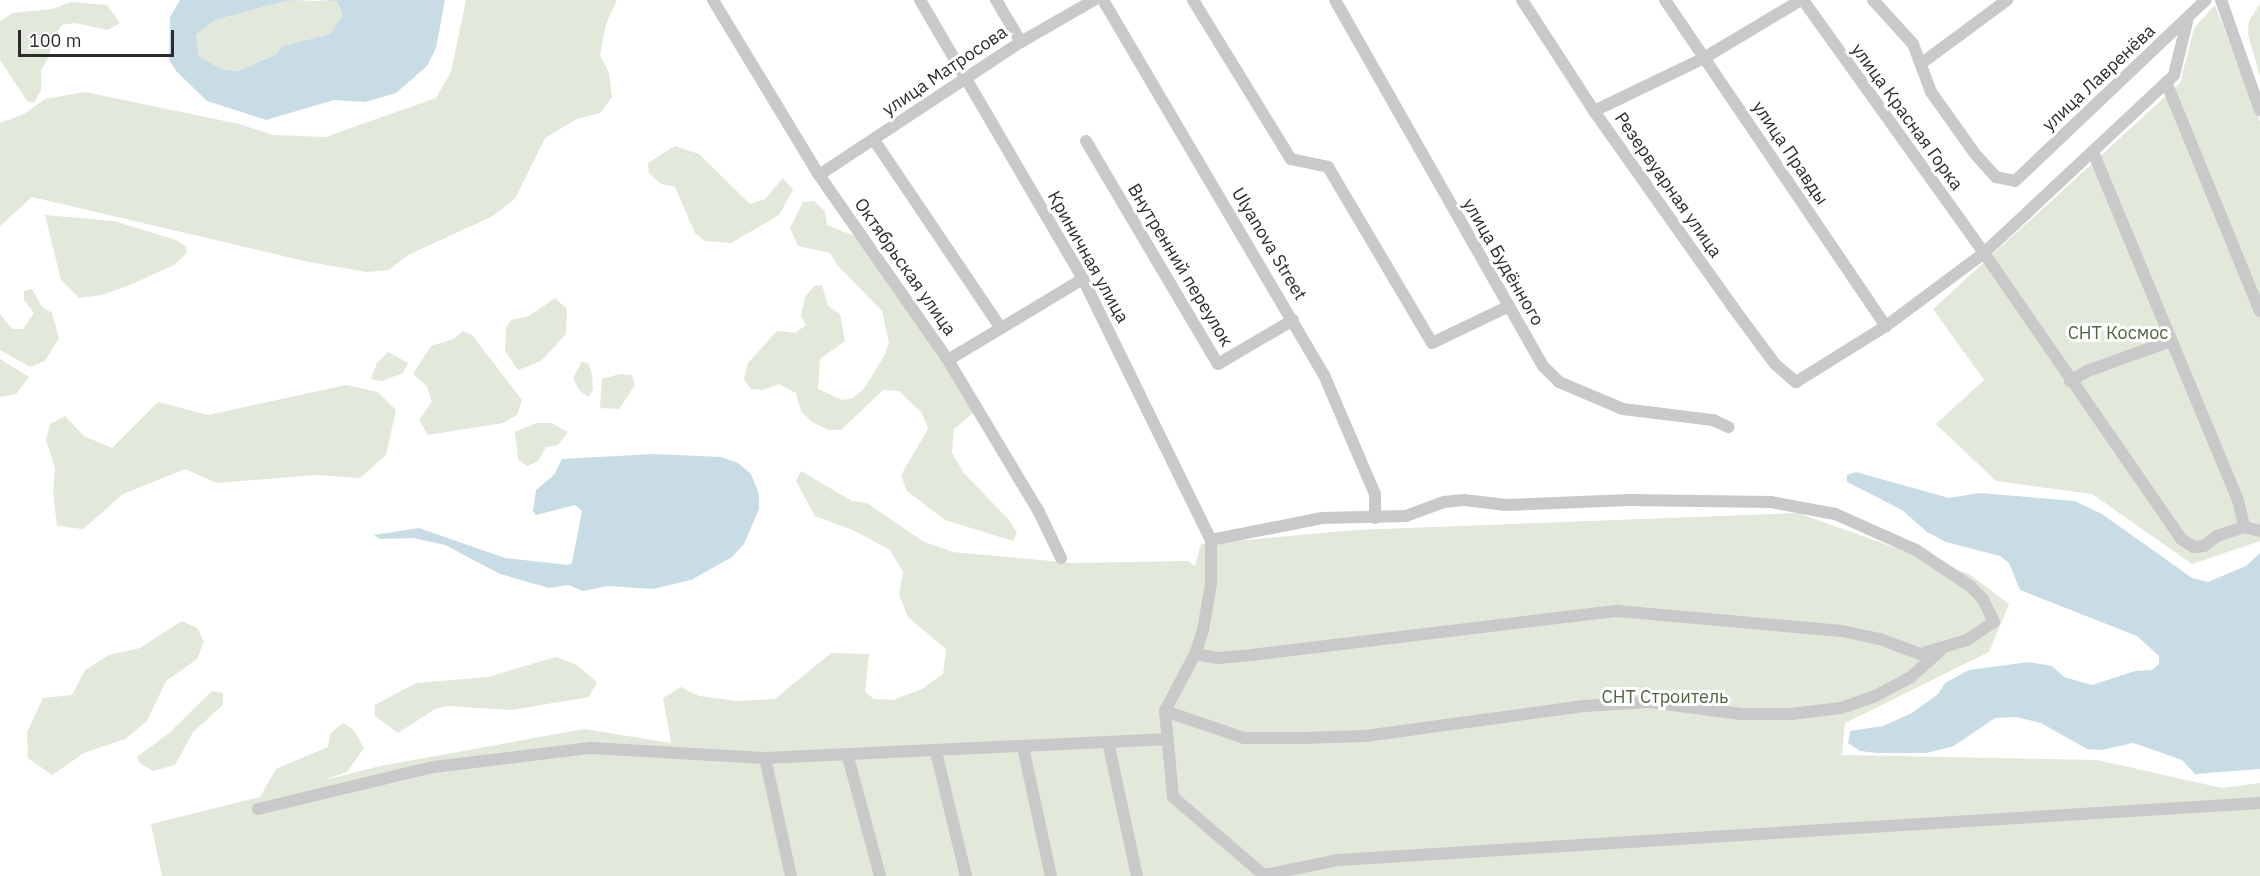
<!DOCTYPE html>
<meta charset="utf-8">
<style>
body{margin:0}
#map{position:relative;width:2260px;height:876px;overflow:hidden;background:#fff;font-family:"IBM Plex Sans",sans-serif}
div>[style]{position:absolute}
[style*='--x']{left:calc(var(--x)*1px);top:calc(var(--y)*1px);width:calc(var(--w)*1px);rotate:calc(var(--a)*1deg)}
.green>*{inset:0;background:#e2e8da}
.water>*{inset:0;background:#c8dce6}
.minor>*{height:12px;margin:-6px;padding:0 6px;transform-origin:6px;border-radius:6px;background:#c9c9c9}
span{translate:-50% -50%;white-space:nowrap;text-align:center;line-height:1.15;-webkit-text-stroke:6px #fff;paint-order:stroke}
.street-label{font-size:18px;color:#2c2c2c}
.park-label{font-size:18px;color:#50623e}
.scale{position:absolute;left:18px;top:30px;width:156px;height:27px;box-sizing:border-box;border:3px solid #2c2c2c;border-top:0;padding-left:8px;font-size:18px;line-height:21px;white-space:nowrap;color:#2c2c2c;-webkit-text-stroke:4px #fff;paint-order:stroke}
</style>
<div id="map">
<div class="green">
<div style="clip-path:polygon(466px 0,617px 0,606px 24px,600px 55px,609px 73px,612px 97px,600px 113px,577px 119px,545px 138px,515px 199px,491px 217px,408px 255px,389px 270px,367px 272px,309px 262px,32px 197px,0 226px,0 123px,24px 114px,45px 99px,85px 92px,239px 124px,273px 135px,325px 137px,436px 98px,451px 72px)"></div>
<div style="clip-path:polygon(286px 1px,336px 1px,342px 16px,330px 34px,282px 46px,275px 55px,238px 71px,221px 69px,199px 56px,196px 35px,215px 20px)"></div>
<div style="clip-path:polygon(71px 2px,107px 5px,120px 23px,108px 30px,75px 23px,62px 25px,54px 35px,49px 57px,41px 70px,41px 90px,34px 103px,27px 101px,0 60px,0 21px,13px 13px,52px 9px)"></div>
<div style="clip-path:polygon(2260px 4px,2260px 77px,2248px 34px,2249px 21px)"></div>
<div style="clip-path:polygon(2215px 5px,2260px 122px,2260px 541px,2192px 564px,2092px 494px,1996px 481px,1936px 424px,1984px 380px,1933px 309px,2180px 83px,2194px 28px)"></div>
<div style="clip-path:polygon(675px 146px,699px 154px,750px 204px,765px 199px,783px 178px,793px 190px,779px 215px,731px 243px,705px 241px,695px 233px,675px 187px,661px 184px,649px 173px,648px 163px)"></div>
<div style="clip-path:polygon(814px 201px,825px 211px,827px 225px,870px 242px,974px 412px,954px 429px,952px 453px,964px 473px,1009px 520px,1017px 533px,1013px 541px,945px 520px,907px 491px,901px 475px,928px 429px,922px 413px,899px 391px,883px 390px,841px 430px,829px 430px,812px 422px,801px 411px,796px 393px,779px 384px,762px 390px,751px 389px,744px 379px,748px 363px,777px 331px,795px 333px,806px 325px,801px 316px,805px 297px,814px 286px,822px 285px,828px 306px,840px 314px,845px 341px,820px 359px,818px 389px,842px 400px,853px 398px,863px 390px,884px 356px,889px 343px,882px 311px,838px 266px,830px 253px,798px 246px,790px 228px,803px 202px)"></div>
<div style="clip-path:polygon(45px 215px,114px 221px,176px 240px,186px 246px,187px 253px,174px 265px,130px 285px,102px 295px,79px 298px,61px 280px)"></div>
<div style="clip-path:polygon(32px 289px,42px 307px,52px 313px,59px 338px,45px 361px,30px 367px,0 350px,0 314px,12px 329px,23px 329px,34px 313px,24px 300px,24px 291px)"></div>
<div style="clip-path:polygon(555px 298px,567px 309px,566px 334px,541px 361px,518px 370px,505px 351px,506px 328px,511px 320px,529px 316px)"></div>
<div style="clip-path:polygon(463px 331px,472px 335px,522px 400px,517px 415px,503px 423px,428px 435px,419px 420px,432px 402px,427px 386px,413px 374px,431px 346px,454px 339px)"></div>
<div style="clip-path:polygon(388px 352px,408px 363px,403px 373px,382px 381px,371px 379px,377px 363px)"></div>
<div style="clip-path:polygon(0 359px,29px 377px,16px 394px,0 397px)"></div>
<div style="clip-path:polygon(582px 361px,589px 364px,592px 374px,593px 390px,588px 397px,579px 390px,573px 378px)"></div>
<div style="clip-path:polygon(620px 374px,632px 375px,635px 385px,619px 409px,600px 408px,602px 379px)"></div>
<div style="clip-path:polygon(346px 385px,378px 392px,396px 410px,386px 455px,360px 478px,316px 475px,217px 483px,185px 469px,123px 494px,83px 529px,57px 526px,53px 492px,55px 468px,46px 440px,50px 424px,65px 416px,84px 436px,112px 448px,158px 402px,208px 415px)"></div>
<div style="clip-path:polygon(536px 423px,551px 423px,568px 432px,558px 445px,546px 447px,538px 461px,527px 466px,518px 459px,515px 432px)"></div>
<div style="clip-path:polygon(801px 471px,852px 501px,867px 503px,924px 542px,953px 552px,1072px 563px,1188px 561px,1195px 566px,1201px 544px,1355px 530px,1798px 513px,1969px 574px,2009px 604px,1989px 652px,1845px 723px,1842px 755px,2097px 760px,2222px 788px,2260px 783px,2260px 876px,162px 876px,151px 824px,260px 797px,276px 769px,328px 747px,330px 734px,343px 723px,354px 730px,364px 748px,347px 772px,321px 781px,380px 766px,584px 729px,671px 743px,663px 698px,681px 687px,699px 696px,737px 701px,775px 699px,831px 653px,869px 654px,865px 692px,874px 699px,893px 700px,922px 689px,943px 674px,946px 649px,908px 617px,899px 595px,903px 572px,890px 550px,853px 530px,815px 516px,796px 481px)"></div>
<div style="clip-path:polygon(182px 621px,197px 628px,204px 642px,197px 659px,166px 681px,147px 721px,125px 739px,84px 753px,52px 775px,28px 758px,27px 732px,43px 698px,72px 695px,85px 670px,109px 655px,140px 648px)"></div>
<div style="clip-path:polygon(556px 657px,577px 665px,597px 682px,589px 697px,511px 710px,447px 706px,435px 709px,398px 733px,375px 716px,375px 705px,416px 683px,488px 677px)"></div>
<div style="clip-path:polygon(212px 691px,223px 693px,223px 705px,193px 732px,175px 765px,153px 771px,140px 763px,137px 757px,169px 733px)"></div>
</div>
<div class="water">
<div style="clip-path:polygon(evenodd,180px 0,445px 0,436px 48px,427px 66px,396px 93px,365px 102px,334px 100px,266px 120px,207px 101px,177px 72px,169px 60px,170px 17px,180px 0,314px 0,336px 1px,339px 7px,342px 16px,330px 34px,282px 46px,275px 55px,238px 71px,221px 69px,199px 56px,196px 35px,215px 20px,286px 1px,314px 0)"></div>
<div style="clip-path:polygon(654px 454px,721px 457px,738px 463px,751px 474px,759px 494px,759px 509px,744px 544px,732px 557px,691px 580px,653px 589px,608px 586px,583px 591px,568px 585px,549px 588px,500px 574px,445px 545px,413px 538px,380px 539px,374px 535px,419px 528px,505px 558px,568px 565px,572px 563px,582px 511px,575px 505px,536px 515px,533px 511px,536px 490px,554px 475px,562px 459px)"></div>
<div style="clip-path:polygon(1856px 472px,1949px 498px,1979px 493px,2075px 501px,2102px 514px,2192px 578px,2208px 582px,2246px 566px,2260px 553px,2260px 769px,2195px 774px,2182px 760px,2151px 749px,2133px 743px,2102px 750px,2087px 749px,2041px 723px,2016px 717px,1995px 718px,1954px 746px,1927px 753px,1877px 753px,1860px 751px,1848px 743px,1850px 731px,1883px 726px,1912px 713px,1938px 694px,1945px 683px,1969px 670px,2029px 662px,2052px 666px,2064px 677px,2092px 685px,2135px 671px,2152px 670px,2159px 664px,2159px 656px,2137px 636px,2020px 590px,2009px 563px,2000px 556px,1946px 542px,1927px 532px,1902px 510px,1847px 482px,1847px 475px)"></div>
</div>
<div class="minor">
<div style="--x:713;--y:0;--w:205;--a:58.8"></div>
<div style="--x:819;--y:175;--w:226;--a:55.1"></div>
<div style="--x:948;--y:360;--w:177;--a:59.1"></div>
<div style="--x:1039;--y:512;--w:51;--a:64.4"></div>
<div style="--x:920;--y:0;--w:323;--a:59.7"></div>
<div style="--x:1083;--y:279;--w:291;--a:63.9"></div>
<div style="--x:1211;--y:540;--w:44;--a:90"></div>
<div style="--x:1211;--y:584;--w:47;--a:99.9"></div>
<div style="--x:1203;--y:630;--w:25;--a:108"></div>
<div style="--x:1195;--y:654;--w:64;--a:117.8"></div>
<div style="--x:1165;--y:711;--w:86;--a:84.7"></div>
<div style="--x:1173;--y:797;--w:121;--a:40.7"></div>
<div style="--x:996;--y:0;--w:49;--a:59.2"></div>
<div style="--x:1103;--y:0;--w:435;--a:59.5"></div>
<div style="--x:1324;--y:375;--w:129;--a:66.8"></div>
<div style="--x:1375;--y:494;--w:24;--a:90"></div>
<div style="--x:1193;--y:0;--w:187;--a:58.4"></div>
<div style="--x:1291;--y:159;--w:38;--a:12"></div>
<div style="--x:1328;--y:167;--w:204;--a:59.4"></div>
<div style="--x:1432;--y:343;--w:83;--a:-25.6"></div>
<div style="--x:1335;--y:0;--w:421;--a:60.4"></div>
<div style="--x:1543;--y:366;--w:23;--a:45"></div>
<div style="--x:1559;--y:382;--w:69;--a:22.9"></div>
<div style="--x:1623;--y:409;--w:91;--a:7"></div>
<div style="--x:1713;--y:420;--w:17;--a:25"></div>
<div style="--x:1522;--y:0;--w:132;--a:57"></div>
<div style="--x:1594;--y:111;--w:239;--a:54.7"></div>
<div style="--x:1732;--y:306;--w:72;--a:53.4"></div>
<div style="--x:1775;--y:364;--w:28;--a:41"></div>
<div style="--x:1796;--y:382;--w:106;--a:-31.9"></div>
<div style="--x:1886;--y:326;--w:122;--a:-36.7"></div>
<div style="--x:1984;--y:253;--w:260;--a:-43.1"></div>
<div style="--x:2174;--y:75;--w:55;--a:-76.2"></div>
<div style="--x:1665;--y:0;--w:394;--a:55.9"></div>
<div style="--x:1803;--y:0;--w:311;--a:54.4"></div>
<div style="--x:1984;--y:253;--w:347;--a:55.4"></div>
<div style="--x:2181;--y:539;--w:15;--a:32"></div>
<div style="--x:2194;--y:547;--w:10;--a:-6"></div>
<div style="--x:2204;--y:546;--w:16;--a:-38"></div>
<div style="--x:2217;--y:536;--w:28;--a:-18"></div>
<div style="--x:2244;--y:527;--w:16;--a:14"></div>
<div style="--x:1873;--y:0;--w:59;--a:47.7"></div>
<div style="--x:1913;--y:44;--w:51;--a:69.4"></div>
<div style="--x:1931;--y:92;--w:77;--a:54.5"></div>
<div style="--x:1976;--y:155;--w:30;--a:48"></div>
<div style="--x:1996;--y:177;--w:19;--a:12"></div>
<div style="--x:2015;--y:181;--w:263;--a:-43.5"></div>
<div style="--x:2221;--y:0;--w:117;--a:70.5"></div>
<div style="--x:1922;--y:63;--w:106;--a:-36.5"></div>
<div style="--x:2166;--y:82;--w:248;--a:67.7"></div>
<div style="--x:1594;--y:111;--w:122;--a:-25.7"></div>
<div style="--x:1704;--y:58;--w:113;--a:-30.9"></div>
<div style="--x:874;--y:140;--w:225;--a:56"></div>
<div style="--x:1086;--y:141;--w:259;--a:59.4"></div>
<div style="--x:1218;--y:364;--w:87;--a:-30.4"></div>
<div style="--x:2093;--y:152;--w:377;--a:67.4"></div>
<div style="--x:2238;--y:500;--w:28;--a:77"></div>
<div style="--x:819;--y:175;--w:242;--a:-33.4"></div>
<div style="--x:1021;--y:42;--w:84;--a:-29.9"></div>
<div style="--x:948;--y:360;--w:157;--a:-31"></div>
<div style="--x:2070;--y:381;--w:20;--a:-30"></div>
<div style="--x:2087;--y:371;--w:89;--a:-19.7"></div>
<div style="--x:1195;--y:654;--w:23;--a:10"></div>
<div style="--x:1218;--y:658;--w:33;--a:-5"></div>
<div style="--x:1251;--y:655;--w:369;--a:-6.9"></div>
<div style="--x:1617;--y:611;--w:226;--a:5.1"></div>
<div style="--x:1842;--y:631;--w:39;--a:12"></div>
<div style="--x:1880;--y:639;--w:43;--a:20.6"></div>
<div style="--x:1920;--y:654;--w:49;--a:-16.6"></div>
<div style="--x:1967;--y:640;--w:32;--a:-34"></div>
<div style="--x:1994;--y:622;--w:25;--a:-116"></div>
<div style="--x:1983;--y:599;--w:18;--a:-135"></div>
<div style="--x:1970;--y:586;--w:65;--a:-146.3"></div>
<div style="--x:1916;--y:550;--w:89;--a:-156"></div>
<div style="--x:1835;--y:514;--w:65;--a:-169.4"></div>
<div style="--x:1771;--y:502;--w:142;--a:-179.2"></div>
<div style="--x:1629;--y:500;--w:123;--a:177.7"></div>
<div style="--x:1506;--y:505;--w:42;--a:-173.2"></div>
<div style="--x:1464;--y:500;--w:20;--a:174"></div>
<div style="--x:1444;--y:502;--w:40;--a:159.8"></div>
<div style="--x:1406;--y:516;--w:84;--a:178.6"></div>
<div style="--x:1322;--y:518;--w:113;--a:168.8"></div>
<div style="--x:1165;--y:711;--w:83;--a:18.9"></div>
<div style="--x:1244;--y:738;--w:59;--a:0"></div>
<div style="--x:1303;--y:738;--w:62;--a:-1.8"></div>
<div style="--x:1365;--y:736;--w:221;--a:-7.8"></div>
<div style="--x:1584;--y:706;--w:65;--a:-3.5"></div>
<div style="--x:1649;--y:702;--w:93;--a:7.4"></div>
<div style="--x:1741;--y:714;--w:50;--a:0"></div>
<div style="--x:1791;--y:714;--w:50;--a:-6.8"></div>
<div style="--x:1841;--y:708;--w:36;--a:-19"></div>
<div style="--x:1875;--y:696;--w:41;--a:-27.8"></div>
<div style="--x:1911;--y:677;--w:39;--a:-42"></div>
<div style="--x:1108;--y:742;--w:137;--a:77.8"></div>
<div style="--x:1023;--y:747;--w:132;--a:77.8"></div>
<div style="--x:936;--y:752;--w:128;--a:76.4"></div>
<div style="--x:848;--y:757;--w:123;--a:74.9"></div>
<div style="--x:765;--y:758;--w:121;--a:77.6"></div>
<div style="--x:258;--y:809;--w:180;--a:-13.5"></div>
<div style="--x:433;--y:767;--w:159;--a:-6.9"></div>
<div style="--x:591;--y:748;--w:174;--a:3.3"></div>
<div style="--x:765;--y:758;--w:400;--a:-2.7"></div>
<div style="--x:1264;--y:875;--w:76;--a:-11.5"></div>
<div style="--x:1338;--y:860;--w:924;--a:-3.54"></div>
</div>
<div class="street-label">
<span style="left:945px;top:71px;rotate:-34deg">улица Матросова</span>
<span style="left:2099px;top:78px;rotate:-43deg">улица Лавренёва</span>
<span style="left:1907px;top:117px;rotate:54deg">улица Красная Горка</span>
<span style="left:1790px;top:153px;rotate:56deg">улица Правды</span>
<span style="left:1668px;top:185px;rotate:55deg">Резервуарная улица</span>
<span style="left:1269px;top:244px;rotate:59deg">Ulyanova Street</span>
<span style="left:1088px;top:257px;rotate:61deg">Криничная улица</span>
<span style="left:1503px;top:262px;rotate:60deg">улица Будённого</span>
<span style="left:1180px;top:265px;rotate:59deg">Внутренний переулок</span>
<span style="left:905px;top:267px;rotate:55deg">Октябрьская улица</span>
</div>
<div class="park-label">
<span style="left:2118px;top:333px">СНТ Космос</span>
<span style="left:1665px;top:697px">СНТ Строитель</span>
</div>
<div class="scale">100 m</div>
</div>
